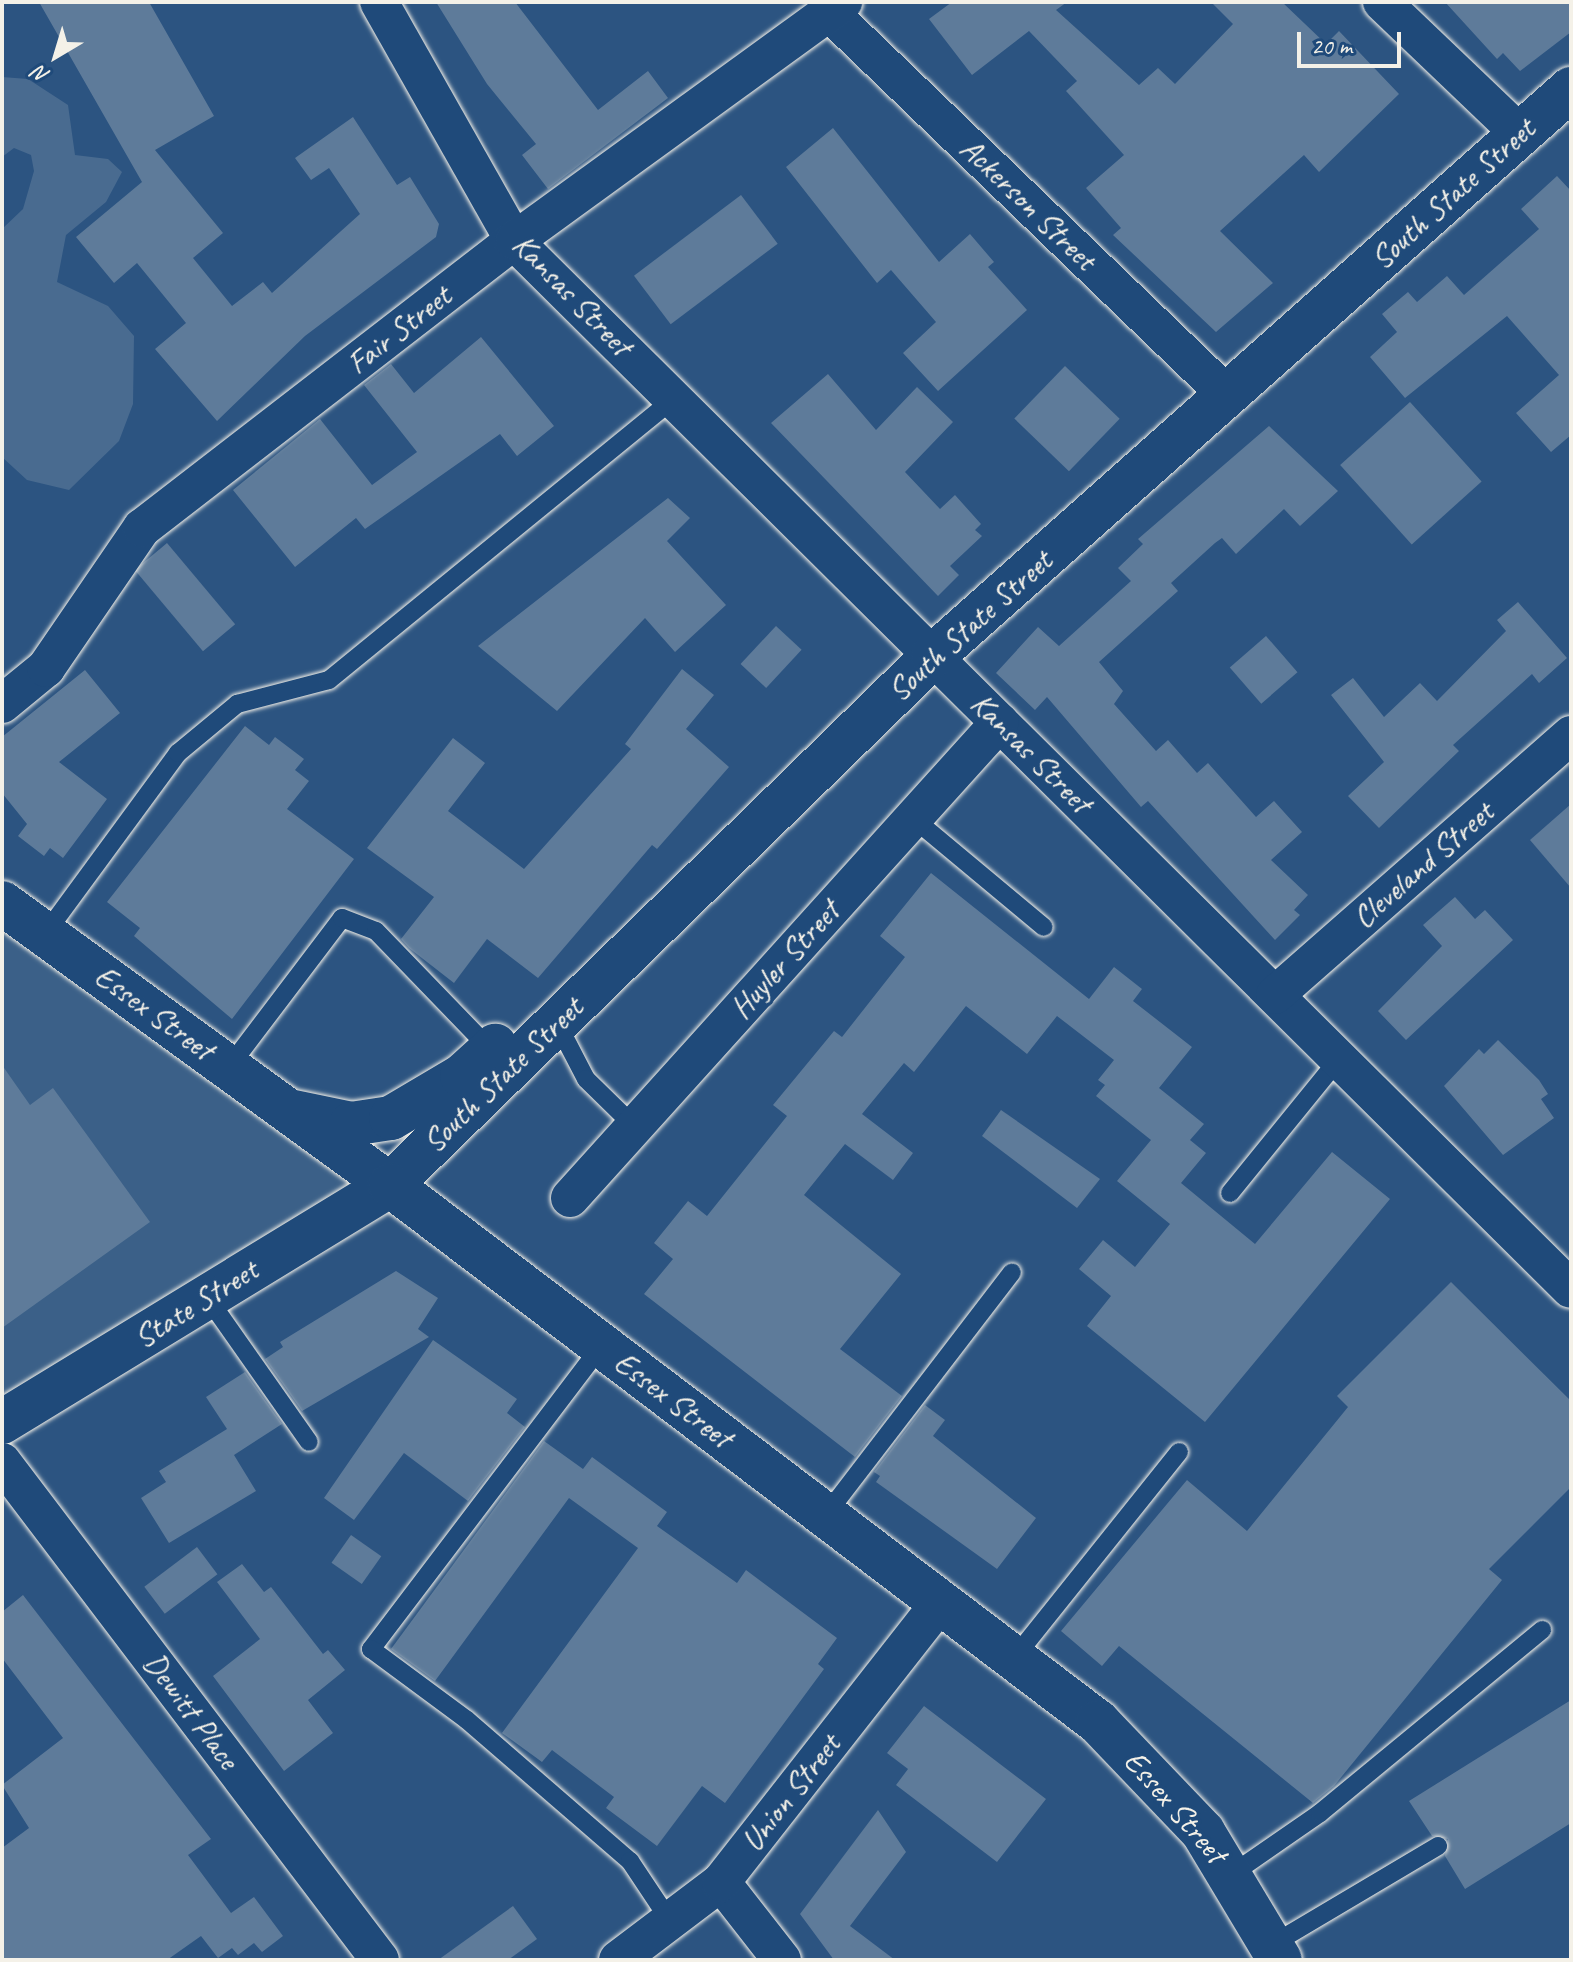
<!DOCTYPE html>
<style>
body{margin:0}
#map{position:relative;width:1573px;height:1962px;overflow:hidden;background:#2c5481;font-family:Caveat,sans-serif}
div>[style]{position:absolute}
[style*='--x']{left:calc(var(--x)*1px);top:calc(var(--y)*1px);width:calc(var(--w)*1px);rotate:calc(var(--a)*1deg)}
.built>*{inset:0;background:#3b6088}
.green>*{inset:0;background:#496b90}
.building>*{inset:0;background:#5e7b9a;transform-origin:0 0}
.roads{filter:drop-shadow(0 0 2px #f4f1e8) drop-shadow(0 0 2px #f4f1e8)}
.service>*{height:18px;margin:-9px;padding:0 9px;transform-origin:9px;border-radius:9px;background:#1f4a7a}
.minor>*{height:38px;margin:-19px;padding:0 19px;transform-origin:19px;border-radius:19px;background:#1f4a7a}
.tertiary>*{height:44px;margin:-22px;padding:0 22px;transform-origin:22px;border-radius:22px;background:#1f4a7a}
.secondary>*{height:44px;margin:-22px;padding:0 22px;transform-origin:22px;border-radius:22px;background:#1f4a7a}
span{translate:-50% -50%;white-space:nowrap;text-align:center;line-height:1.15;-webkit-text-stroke:7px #1f4a7a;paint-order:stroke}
.street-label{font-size:32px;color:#f4f1e8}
.frame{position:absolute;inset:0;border:4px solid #f4f1e8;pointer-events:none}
.north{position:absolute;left:16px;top:16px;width:80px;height:80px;-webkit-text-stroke:6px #1f4a7a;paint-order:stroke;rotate:218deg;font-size:22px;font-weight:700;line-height:32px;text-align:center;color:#f4f1e8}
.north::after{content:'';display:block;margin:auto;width:28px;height:36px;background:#f4f1e8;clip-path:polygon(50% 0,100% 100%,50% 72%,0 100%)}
.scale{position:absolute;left:1297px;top:32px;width:104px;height:36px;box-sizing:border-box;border:4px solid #f4f1e8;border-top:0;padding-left:10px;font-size:24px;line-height:28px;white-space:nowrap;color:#f4f1e8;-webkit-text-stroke:6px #1f4a7a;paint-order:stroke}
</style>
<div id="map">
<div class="built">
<div style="clip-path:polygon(2px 903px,390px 1185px,2px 1422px)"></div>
</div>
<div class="green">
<div style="clip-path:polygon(2px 77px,28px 79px,68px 105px,75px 155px,108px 159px,122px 172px,106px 202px,66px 235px,57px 282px,108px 306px,134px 336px,133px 404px,119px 441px,69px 490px,27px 480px,2px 457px,2px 229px,23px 209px,34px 171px,31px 155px,14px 148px,2px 157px)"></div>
</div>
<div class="building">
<div style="clip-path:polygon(39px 2px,149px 2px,214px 116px,155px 150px,223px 233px,193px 258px,232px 306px,263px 282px,272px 293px,360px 214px,329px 168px,311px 180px,295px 158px,353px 117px,397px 185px,410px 177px,439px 224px,436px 237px,305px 336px,217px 421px,155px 349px,186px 323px,137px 263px,114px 283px,76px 237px,142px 182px)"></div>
<div style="clip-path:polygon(436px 2px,515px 2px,598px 110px,648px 71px,668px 98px,548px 189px,522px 155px,536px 144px,487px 84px)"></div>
<div style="clip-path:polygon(952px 2px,1067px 2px,1056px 10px,1139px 85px,1158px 68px,1175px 84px,1233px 24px,1211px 2px,1282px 2px,1326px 44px,1339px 31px,1399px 94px,1319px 172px,1304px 155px,1220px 231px,1273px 283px,1216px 332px,1113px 235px,1121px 228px,1086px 188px,1124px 155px,1066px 91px,1077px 81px,1029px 31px,972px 75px,929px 19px)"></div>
<div style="clip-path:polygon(1445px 2px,1571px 2px,1571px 32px,1520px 71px,1503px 53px,1497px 59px)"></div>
<div style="clip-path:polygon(833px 128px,939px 262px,970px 234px,994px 262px,988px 267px,1027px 310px,938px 391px,903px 353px,936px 322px,891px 270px,877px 283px,786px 167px)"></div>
<div style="clip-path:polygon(1557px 176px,1571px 191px,1571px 435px,1551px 452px,1516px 413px,1559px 375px,1507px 316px,1405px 398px,1370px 357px,1397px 332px,1382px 314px,1408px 292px,1417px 302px,1447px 276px,1464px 295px,1539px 229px,1521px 209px)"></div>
<div style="left:741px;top:195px;width:61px;height:134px;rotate:53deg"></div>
<div style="clip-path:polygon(481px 337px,554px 426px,517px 456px,500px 434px,365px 529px,356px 518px,295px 567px,233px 490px,320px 419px,372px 485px,417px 452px,364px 385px,391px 364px,414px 393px)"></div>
<div style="left:1065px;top:366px;width:76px;height:73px;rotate:44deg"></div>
<div style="clip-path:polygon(828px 374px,876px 430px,917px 387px,953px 422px,905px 472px,940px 509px,955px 495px,981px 524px,975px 530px,982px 536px,950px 566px,959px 575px,938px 596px,771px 423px)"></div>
<div style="left:1410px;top:402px;width:107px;height:94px;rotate:48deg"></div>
<div style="clip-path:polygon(1269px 426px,1338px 491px,1300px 526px,1284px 509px,1236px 554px,1222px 538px,1215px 543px,1171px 583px,1178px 591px,1099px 662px,1123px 691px,1114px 704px,1156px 751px,1168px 740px,1197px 773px,1208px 763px,1256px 817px,1274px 801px,1302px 832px,1271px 860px,1308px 895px,1294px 910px,1300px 915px,1275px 940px,1148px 801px,1141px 807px,1047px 697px,1035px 710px,996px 673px,1038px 627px,1059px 646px,1131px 581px,1118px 568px,1143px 544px,1138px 539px)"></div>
<div style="clip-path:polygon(668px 498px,690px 518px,667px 541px,726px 605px,675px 652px,645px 618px,557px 711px,478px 646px)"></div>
<div style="left:167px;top:543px;width:106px;height:42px;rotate:50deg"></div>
<div style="clip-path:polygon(1518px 602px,1567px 658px,1539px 683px,1532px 674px,1453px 745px,1459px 751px,1379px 828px,1348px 796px,1384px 762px,1331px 695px,1353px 678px,1384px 717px,1420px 683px,1437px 701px,1506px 631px,1497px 620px)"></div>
<div style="left:776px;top:626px;width:35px;height:52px;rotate:43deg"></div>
<div style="left:1266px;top:636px;width:48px;height:48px;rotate:49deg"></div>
<div style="clip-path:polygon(682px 669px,714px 695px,686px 729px,729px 767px,657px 849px,652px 845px,538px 978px,487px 939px,454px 983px,409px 948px,401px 939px,434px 897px,367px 848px,453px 738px,485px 763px,448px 811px,524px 869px,631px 749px,625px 744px)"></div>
<div style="clip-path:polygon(85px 670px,120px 713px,59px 762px,107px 799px,63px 858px,50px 848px,44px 856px,18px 836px,27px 824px,2px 793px,2px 737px)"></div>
<div style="clip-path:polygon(245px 726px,269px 745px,275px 737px,304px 759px,295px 770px,309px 781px,287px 809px,354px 859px,232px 1019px,134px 936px,140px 928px,107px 902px)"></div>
<div style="clip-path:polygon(1571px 804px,1571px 888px,1530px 840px)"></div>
<div style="clip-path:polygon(931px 873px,1089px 999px,1114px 967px,1142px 989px,1133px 1001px,1192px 1047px,1159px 1088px,1204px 1124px,1190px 1140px,1206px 1153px,1181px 1183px,1255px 1244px,1332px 1152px,1390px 1199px,1205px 1422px,1087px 1326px,1111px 1296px,1079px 1269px,1103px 1240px,1135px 1267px,1170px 1224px,1117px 1181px,1151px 1140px,1096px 1096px,1105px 1085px,1098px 1080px,1114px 1060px,1057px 1016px,1027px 1054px,966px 1006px,914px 1072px,904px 1063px,862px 1114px,913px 1153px,893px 1180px,845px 1144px,804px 1195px,901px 1274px,840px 1349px,902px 1396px,855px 1457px,644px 1294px,673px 1259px,654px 1243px,688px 1201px,707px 1216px,787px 1116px,773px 1105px,834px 1031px,842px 1037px,905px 957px,880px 936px)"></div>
<div style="clip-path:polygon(1455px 897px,1475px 919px,1485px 910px,1513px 940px,1406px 1040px,1378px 1011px,1442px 946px,1423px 925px)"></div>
<div style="clip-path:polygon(1498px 1040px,1539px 1080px,1548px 1094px,1541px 1099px,1554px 1118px,1503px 1155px,1444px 1086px,1479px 1049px,1484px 1054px)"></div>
<div style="clip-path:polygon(2px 1065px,30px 1105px,53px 1088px,150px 1222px,2px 1328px)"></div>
<div style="clip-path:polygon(1001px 1110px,1100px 1179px,1077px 1208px,982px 1136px)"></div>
<div style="clip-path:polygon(396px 1271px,438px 1298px,418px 1329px,429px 1337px,302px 1411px,265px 1359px,283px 1347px,280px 1342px)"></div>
<div style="clip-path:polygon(1451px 1282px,1571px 1401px,1571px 1487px,1489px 1569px,1502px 1580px,1334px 1786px,1313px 1803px,1119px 1646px,1102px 1666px,1061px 1631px,1187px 1480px,1247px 1531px,1348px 1407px,1337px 1396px)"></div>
<div style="clip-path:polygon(433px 1340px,517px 1399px,507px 1413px,525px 1427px,468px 1501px,404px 1453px,354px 1520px,324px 1498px)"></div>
<div style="clip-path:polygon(245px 1372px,282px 1424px,234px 1455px,256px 1491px,169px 1543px,141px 1498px,166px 1482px,159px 1471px,227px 1429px,206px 1397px)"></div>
<div style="clip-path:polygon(925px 1405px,945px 1420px,933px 1436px,1036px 1518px,997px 1569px,876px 1482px,880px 1476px,874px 1472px)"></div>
<div style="clip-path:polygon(544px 1441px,583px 1469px,592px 1457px,667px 1512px,657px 1526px,737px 1583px,746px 1570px,837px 1638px,818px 1664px,824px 1669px,725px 1803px,702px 1786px,657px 1846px,606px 1808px,614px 1797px,552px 1750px,542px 1762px,502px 1733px,638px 1548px,569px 1498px,435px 1681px,391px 1649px)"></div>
<div style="left:351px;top:1535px;width:37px;height:34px;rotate:35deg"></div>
<div style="left:197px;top:1547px;width:34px;height:66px;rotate:53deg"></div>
<div style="clip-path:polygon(242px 1564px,264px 1592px,271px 1587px,323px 1654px,328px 1650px,345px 1670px,308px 1700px,333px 1733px,284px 1771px,213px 1676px,260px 1639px,217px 1582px)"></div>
<div style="clip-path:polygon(23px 1595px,211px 1839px,188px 1855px,231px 1913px,254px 1897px,283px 1936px,262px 1952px,254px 1943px,238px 1955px,232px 1948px,218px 1958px,201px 1936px,167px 1960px,2px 1960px,2px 1848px,29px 1828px,2px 1785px,63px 1738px,2px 1658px,2px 1612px)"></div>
<div style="clip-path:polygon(1571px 1700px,1571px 1823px,1465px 1889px,1445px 1856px,1448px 1839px,1432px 1836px,1409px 1801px)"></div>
<div style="clip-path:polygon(924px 1706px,1046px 1799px,997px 1862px,896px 1785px,908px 1769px,887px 1753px)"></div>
<div style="clip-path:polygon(878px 1810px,906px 1852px,850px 1926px,895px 1960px,834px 1960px,800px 1914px)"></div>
<div style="clip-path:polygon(513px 1906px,537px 1939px,508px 1960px,438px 1960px)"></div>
</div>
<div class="roads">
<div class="service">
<div style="--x:913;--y:818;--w:170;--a:39.8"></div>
<div style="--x:45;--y:934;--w:225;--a:-53.7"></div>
<div style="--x:178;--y:753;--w:77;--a:-39.7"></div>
<div style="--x:237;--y:704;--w:95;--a:-14.6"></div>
<div style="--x:329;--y:680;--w:445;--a:-39.2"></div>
<div style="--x:557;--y:1023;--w:63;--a:62.6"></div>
<div style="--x:586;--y:1079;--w:69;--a:44.4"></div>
<div style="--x:229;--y:1067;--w:187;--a:-52.8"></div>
<div style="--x:342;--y:918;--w:36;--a:21"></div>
<div style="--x:376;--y:931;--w:163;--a:46"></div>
<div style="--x:1230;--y:1193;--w:173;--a:-50.9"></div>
<div style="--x:207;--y:1297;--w:177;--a:54.9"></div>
<div style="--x:602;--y:1345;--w:382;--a:127.2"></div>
<div style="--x:371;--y:1649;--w:119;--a:36.5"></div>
<div style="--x:467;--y:1720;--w:216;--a:40.9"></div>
<div style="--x:630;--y:1861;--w:72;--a:56.3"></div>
<div style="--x:825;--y:1516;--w:307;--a:-52.5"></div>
<div style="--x:1014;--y:1658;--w:264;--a:-51.3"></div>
<div style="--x:1232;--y:1874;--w:107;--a:-34.7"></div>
<div style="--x:1320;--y:1813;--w:288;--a:-39.5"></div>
<div style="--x:1273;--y:1944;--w:192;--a:-30.7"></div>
</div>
<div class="minor">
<div style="--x:379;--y:2;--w:274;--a:60.5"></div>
<div style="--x:514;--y:241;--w:1488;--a:44.76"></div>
<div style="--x:1382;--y:2;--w:191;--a:43.7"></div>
<div style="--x:829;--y:12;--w:552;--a:43.9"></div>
<div style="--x:2;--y:704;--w:57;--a:-39.3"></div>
<div style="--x:46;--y:668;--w:170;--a:-55.6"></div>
<div style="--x:142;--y:528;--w:470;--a:-37.7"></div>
<div style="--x:514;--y:241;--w:407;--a:-36"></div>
<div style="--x:1275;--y:995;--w:394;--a:-41.3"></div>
<div style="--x:570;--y:1198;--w:641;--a:-47.91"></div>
<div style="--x:2;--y:1462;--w:625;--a:52.8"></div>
<div style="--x:721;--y:1882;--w:99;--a:52"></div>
<div style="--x:618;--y:1960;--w:129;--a:-37.1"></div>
<div style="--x:721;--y:1882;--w:355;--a:-51.9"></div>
</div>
<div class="tertiary">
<div style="--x:289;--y:1111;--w:63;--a:11.8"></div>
<div style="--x:351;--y:1124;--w:40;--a:-8.5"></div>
<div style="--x:391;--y:1118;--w:82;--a:-30.6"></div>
<div style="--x:462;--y:1076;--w:45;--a:-42.3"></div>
<div style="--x:2;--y:1422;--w:455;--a:-31.4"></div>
<div style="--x:390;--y:1185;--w:758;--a:-44.25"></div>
<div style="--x:933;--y:656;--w:854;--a:-41.63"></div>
</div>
<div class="secondary">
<div style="--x:2;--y:903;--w:480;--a:36"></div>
<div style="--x:390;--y:1185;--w:889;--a:37.18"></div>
<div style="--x:1098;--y:1722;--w:152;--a:46.3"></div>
<div style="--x:1203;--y:1832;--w:149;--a:59"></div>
</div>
</div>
<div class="street-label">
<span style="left:1453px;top:194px;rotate:-42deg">South State Street</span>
<span style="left:1028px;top:204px;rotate:44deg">Ackerson Street</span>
<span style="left:572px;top:295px;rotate:46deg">Kansas Street</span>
<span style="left:399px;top:330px;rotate:-38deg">Fair Street</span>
<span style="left:970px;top:626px;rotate:-42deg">South State Street</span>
<span style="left:1031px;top:753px;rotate:45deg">Kansas Street</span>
<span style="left:1423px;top:865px;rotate:-41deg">Cleveland Street</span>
<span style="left:785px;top:960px;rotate:-48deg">Huyler Street</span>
<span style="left:154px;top:1013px;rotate:36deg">Essex Street</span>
<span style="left:503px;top:1075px;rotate:-44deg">South State Street</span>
<span style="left:196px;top:1304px;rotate:-32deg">State Street</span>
<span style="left:673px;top:1400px;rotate:37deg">Essex Street</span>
<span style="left:191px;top:1711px;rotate:53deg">Dewitt Place</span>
<span style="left:791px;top:1793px;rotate:-52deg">Union Street</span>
<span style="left:1175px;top:1807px;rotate:49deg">Essex Street</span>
</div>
<div class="frame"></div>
<div class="north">N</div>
<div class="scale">20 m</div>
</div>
